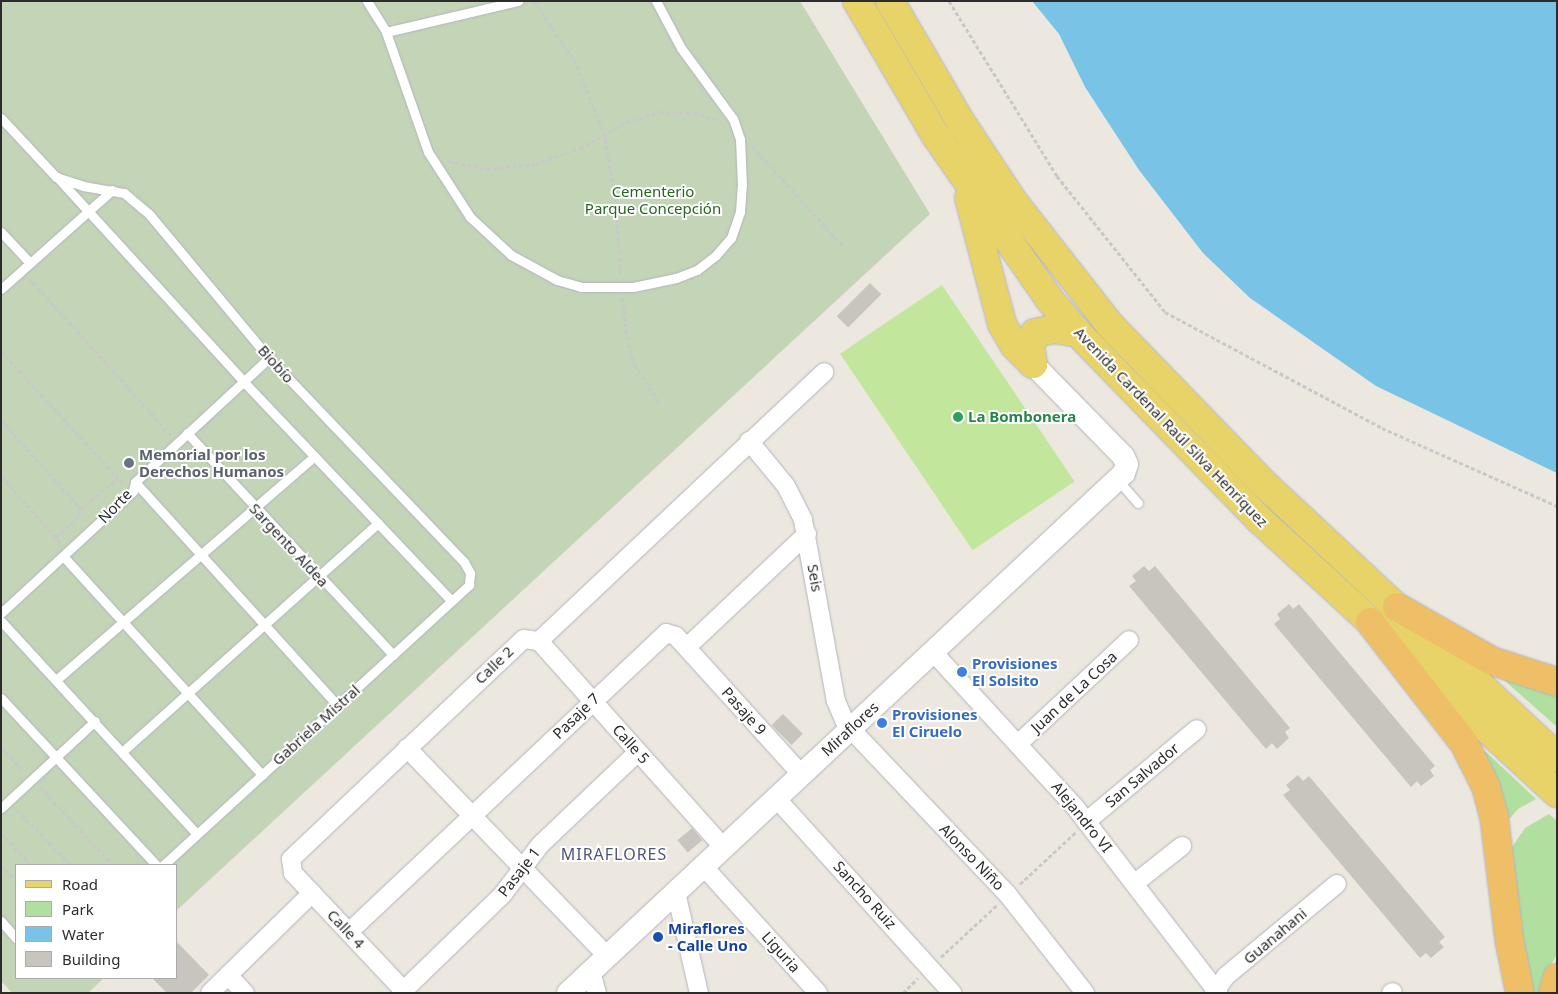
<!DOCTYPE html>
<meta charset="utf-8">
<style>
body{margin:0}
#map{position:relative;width:1558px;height:994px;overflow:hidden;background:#ece8df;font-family:"Noto Sans",sans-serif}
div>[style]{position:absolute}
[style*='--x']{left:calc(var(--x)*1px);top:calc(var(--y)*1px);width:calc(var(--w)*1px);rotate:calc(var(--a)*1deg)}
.green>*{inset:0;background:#b1df9f}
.cemetery>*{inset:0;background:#c4d5b7}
.pitch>*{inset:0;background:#c2e69c;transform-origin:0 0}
.water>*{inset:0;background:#79c3e7}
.building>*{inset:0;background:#c8c4be;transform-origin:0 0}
.path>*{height:3px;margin-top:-1.5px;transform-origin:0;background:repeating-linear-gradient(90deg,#c8c8c8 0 4px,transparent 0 6.5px)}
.roads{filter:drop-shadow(0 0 1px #b2b4be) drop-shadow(0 0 1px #b2b4be)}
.service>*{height:9px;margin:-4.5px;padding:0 4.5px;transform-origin:4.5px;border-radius:4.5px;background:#fff}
.minor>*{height:18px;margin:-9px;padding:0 9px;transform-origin:9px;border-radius:9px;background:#fff}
.tertiary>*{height:22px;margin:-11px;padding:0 11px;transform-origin:11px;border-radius:11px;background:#fff}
.primary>*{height:28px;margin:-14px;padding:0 14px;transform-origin:14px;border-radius:14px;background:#e8d369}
.trunk>*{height:28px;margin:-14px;padding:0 14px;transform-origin:14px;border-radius:14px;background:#eebf66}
.dots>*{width:14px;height:14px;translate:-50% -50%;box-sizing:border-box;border:2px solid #fff;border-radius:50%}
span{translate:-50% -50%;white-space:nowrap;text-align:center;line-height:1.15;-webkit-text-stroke:4px #fff;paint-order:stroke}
.park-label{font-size:15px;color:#29651f}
.street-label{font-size:15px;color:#2c2c2c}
.leisure-label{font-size:15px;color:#27864d;font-weight:700}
.left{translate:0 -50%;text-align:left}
.worship-label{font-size:15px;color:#5b616d;font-weight:700}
.shop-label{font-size:15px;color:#366cbe;font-weight:700}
.transit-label{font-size:15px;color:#164399;font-weight:700}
.neighbourhood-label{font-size:16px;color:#4f547a;letter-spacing:1px}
.frame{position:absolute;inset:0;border:2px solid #2c2c2c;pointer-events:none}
.legend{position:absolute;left:15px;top:864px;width:162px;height:115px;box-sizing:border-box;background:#fff;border:1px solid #ababab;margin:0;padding:6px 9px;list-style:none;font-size:15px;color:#2c2c2c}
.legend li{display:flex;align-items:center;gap:10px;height:25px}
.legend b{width:25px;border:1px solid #ababab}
</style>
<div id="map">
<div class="green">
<div style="clip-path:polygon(1496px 673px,1521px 684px,1557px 694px,1557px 727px)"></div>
<div style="clip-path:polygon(1485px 751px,1536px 799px,1518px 809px,1506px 823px,1482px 754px)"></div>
<div style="clip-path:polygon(1549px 814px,1557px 821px,1557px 954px,1546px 974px,1543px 993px,1530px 993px,1508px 853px,1525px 828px)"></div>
</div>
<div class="cemetery">
<div style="clip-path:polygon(1px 1px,800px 1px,930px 214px,176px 911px,176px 865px,16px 865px,16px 978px,104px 978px,88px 993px,12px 993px,1px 981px)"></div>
</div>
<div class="pitch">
<div style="left:942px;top:285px;width:237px;height:123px;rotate:56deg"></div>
</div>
<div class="water">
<div style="clip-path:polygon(1032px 1px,1557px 1px,1557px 473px,1376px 386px,1250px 298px,1203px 253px,1139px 170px,1085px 87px,1059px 34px)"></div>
</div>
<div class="building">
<div style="left:870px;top:283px;width:16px;height:47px;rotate:45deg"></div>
<div style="clip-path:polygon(1144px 566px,1149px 571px,1155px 566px,1290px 728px,1285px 732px,1289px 738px,1277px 749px,1272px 743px,1266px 749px,1129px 586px,1136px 581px,1132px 576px)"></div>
<div style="clip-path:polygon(1289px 604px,1293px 609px,1299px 604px,1435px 766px,1430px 770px,1434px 776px,1421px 786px,1417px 781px,1411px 787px,1274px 624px,1280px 619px,1277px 614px)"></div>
<div style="left:783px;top:714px;width:28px;height:16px;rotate:45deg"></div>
<div style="clip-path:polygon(1298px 775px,1303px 781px,1309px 776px,1445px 937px,1439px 942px,1444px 947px,1431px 958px,1426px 953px,1420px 958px,1283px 795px,1290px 790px,1286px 785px)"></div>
<div style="left:692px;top:828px;width:16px;height:19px;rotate:50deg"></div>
<div style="clip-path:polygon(176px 941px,209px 975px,191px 993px,167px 993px,152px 978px,176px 978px)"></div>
</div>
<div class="path">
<div style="--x:534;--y:1;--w:71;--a:55.9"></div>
<div style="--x:574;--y:60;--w:79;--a:67.7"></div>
<div style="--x:604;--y:133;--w:73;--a:80.5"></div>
<div style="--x:616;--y:205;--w:71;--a:86"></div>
<div style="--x:949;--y:1;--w:206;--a:58.3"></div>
<div style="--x:1057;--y:176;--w:174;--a:51.5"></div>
<div style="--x:1165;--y:312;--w:246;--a:28.1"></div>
<div style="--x:1382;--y:428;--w:192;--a:24"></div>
<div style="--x:752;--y:146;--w:137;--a:47.7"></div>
<div style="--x:448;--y:161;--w:40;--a:12"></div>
<div style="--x:487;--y:169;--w:49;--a:-5.8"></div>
<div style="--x:536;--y:164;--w:47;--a:-20"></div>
<div style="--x:580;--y:148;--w:54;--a:-29"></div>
<div style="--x:627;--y:122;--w:34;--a:-17"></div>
<div style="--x:660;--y:112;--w:34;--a:2"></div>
<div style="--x:694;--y:113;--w:25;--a:16"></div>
<div style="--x:29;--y:278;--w:212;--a:47.9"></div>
<div style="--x:622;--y:297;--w:47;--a:82.7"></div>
<div style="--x:628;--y:344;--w:22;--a:72"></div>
<div style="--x:635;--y:365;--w:43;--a:57.4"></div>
<div style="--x:1;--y:351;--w:180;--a:47.3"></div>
<div style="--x:1;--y:420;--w:120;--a:48"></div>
<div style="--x:1;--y:476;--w:90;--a:48.2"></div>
<div style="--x:56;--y:537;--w:31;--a:-42"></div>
<div style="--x:79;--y:516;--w:7;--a:-74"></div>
<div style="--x:81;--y:509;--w:48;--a:-40"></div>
<div style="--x:1;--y:748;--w:31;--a:45"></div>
<div style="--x:40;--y:787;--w:107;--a:46.9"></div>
<div style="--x:17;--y:810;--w:77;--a:45.5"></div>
<div style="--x:1;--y:833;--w:44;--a:46.8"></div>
<div style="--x:1;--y:865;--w:22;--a:47"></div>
<div style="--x:1020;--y:884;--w:76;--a:-42.9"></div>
<div style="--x:941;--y:957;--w:76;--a:-42.9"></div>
<div style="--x:903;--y:993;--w:21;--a:-45"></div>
</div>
<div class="roads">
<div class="service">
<div style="--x:367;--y:1;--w:36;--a:58"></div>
<div style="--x:386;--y:32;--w:136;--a:-13.2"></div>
<div style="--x:386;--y:32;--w:127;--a:70.7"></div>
<div style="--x:428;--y:152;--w:77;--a:57.1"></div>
<div style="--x:470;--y:217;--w:56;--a:42.8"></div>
<div style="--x:511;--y:255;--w:52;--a:28.5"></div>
<div style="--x:557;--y:280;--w:25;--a:16"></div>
<div style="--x:581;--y:287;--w:52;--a:0"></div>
<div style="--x:633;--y:287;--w:44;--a:-11.8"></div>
<div style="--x:676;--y:278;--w:22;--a:-21"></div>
<div style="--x:697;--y:270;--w:24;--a:-38"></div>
<div style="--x:716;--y:255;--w:23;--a:-49"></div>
<div style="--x:731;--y:238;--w:28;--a:-71"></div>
<div style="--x:740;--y:212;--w:27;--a:-86"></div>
<div style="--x:742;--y:185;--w:46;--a:-92.5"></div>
<div style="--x:740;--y:139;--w:21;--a:-109"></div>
<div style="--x:733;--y:119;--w:88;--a:-126.2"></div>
<div style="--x:681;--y:48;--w:53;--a:-118"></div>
<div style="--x:1;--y:118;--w:81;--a:47"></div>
<div style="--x:56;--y:177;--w:28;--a:18"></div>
<div style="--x:83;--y:186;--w:42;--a:9.7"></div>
<div style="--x:124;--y:193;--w:33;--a:40"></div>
<div style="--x:149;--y:214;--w:187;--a:50.2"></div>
<div style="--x:269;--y:358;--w:282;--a:46.3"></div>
<div style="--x:464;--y:562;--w:13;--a:61"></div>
<div style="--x:470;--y:573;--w:12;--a:95"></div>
<div style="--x:469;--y:585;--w:415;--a:137.5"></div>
<div style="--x:57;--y:177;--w:276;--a:47.6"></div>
<div style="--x:243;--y:381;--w:303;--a:46.5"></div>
<div style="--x:1;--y:232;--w:42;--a:46.9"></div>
<div style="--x:1;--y:289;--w:149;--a:-41.7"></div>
<div style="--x:187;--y:433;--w:303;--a:47.1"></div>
<div style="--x:1117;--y:479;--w:32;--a:49"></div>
<div style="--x:135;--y:482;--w:302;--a:47.8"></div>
<div style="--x:63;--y:556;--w:296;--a:47.7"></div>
<div style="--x:1;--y:613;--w:180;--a:-42.7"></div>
<div style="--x:133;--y:491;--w:9;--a:-77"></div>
<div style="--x:135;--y:482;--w:183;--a:-42.8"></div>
<div style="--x:1;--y:621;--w:289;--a:47.4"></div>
<div style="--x:56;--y:680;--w:342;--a:-40.9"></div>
<div style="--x:1;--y:698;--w:228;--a:47.1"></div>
<div style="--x:123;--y:751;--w:342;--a:-41.8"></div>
<div style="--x:1;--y:808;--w:128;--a:-42.8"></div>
<div style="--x:1;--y:921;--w:23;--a:49"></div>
</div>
<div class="minor">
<div style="--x:749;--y:441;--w:58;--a:50.6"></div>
<div style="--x:786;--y:486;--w:38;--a:63"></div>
<div style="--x:803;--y:520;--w:184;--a:79.7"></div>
<div style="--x:836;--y:701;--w:25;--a:67"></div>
<div style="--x:846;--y:724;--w:236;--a:46.5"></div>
<div style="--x:1008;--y:895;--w:125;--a:51.8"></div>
<div style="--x:539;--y:641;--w:392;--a:-43.3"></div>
<div style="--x:687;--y:647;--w:165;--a:-43.3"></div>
<div style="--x:933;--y:652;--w:210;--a:47.5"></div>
<div style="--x:1075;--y:807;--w:235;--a:52.4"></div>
<div style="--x:1018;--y:744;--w:152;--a:-43.1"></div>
<div style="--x:407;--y:748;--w:289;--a:46.1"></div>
<div style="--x:776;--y:798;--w:263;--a:47.9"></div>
<div style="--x:1087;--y:821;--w:143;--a:-39.9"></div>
<div style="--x:703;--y:866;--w:171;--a:47.8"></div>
<div style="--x:1135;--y:883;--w:60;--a:-38.2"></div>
<div style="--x:676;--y:892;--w:104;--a:77.2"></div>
<div style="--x:349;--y:932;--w:436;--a:-43.3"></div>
<div style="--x:666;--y:633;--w:10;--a:17"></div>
<div style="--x:676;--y:636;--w:186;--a:47.8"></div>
<div style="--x:591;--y:971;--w:23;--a:75"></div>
<div style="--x:228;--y:975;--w:25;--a:47"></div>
<div style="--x:210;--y:993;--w:143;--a:-44.4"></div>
<div style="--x:401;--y:993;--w:142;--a:-44.1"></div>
<div style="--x:503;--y:894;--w:61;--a:-52.9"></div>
<div style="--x:540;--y:845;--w:135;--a:-43.5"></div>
<div style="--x:406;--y:993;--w:165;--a:-133.3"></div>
<div style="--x:293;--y:873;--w:14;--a:-98"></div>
<div style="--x:291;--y:859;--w:320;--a:-43.4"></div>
<div style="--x:524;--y:639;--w:15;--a:8"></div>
<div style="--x:539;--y:641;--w:276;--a:48.2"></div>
<div style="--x:1214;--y:993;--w:21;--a:-55"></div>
<div style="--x:1226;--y:976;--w:144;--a:-39.7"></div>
<div style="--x:1391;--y:993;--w:2;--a:-27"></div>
</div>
<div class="tertiary">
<div style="--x:568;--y:993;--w:761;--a:-43.08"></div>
<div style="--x:1124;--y:473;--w:9;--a:-72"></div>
<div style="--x:1127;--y:464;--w:9;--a:-117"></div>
<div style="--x:1123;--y:456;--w:129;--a:-134.4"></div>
</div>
<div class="primary">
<div style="--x:857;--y:1;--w:156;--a:59.7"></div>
<div style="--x:936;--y:136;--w:200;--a:55.2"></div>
<div style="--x:1050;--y:300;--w:43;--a:49.7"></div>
<div style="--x:1078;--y:333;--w:262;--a:45.8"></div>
<div style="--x:1261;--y:521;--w:402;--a:42.6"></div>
<div style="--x:890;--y:1;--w:143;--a:59.7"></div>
<div style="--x:962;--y:124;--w:92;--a:56.5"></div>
<div style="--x:1013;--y:201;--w:157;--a:52"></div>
<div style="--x:1110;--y:325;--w:217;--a:45.9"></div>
<div style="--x:1261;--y:481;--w:405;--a:43"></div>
<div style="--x:969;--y:198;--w:130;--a:75.3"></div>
<div style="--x:1002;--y:324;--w:24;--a:60"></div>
<div style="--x:1014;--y:345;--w:27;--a:45"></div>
<div style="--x:1033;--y:364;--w:18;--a:-99"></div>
<div style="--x:1030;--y:346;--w:14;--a:-69"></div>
<div style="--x:1035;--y:333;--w:19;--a:-12"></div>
<div style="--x:1054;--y:329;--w:24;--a:9"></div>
</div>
<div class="trunk">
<div style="--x:1397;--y:607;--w:109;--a:29.6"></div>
<div style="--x:1492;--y:661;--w:68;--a:17.9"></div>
<div style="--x:1370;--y:622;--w:153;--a:52.2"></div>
<div style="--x:1464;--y:743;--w:49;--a:63.4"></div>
<div style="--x:1486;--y:787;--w:30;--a:75"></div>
<div style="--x:1494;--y:816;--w:124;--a:83"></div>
<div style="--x:1509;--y:939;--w:55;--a:78.5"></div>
<div style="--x:1553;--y:993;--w:16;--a:-75"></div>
</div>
</div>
<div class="dots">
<div style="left:958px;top:417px;background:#2e9e5b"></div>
<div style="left:129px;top:463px;background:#6b7280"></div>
<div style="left:962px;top:672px;background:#3f7fe0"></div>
<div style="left:882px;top:723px;background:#3f7fe0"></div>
<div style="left:658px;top:937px;background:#1a4fb4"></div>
</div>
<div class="park-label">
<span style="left:653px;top:200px">Cementerio<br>Parque Concepción</span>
</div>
<div class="street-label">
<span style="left:276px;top:364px;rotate:48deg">Biobío</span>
<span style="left:1171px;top:427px;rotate:46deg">Avenida Cardenal Raúl Silva Henríquez</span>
<span style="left:115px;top:506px;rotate:-46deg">Norte</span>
<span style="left:289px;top:545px;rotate:47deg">Sargento Aldea</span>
<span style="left:815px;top:578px;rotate:80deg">Seis</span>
<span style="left:494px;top:665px;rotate:-44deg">Calle 2</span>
<span style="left:1074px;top:692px;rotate:-43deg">Juan de La Cosa</span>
<span style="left:744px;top:711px;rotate:48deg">Pasaje 9</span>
<span style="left:576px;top:716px;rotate:-44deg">Pasaje 7</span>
<span style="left:316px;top:725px;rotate:-42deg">Gabriela Mistral</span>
<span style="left:850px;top:729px;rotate:-43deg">Miraflores</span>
<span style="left:631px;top:744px;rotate:48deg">Calle 5</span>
<span style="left:1142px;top:775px;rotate:-40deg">San Salvador</span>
<span style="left:1082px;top:817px;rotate:51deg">Alejandro VI</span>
<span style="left:972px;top:857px;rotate:46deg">Alonso Niño</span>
<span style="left:519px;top:872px;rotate:-52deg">Pasaje 1</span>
<span style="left:865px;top:895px;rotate:48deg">Sancho Ruiz</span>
<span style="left:346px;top:929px;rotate:47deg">Calle 4</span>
<span style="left:1275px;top:936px;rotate:-40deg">Guanahani</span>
<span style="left:781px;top:952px;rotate:48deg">Liguria</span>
</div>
<div class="leisure-label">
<span class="left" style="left:968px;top:417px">La Bombonera</span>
</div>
<div class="worship-label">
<span class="left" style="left:139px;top:463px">Memorial por los<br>Derechos Humanos</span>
</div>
<div class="shop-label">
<span class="left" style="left:972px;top:672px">Provisiones<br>El Solsito</span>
<span class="left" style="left:892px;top:723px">Provisiones<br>El Ciruelo</span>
</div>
<div class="transit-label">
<span class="left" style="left:668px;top:937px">Miraflores<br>- Calle Uno</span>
</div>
<div class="neighbourhood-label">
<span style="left:614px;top:854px">MIRAFLORES</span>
</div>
<div class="frame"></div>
<ul class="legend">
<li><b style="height:6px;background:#e8d369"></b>Road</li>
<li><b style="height:14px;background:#b1df9f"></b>Park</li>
<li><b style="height:14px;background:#79c3e7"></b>Water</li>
<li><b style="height:14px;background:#c8c4be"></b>Building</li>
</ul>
</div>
